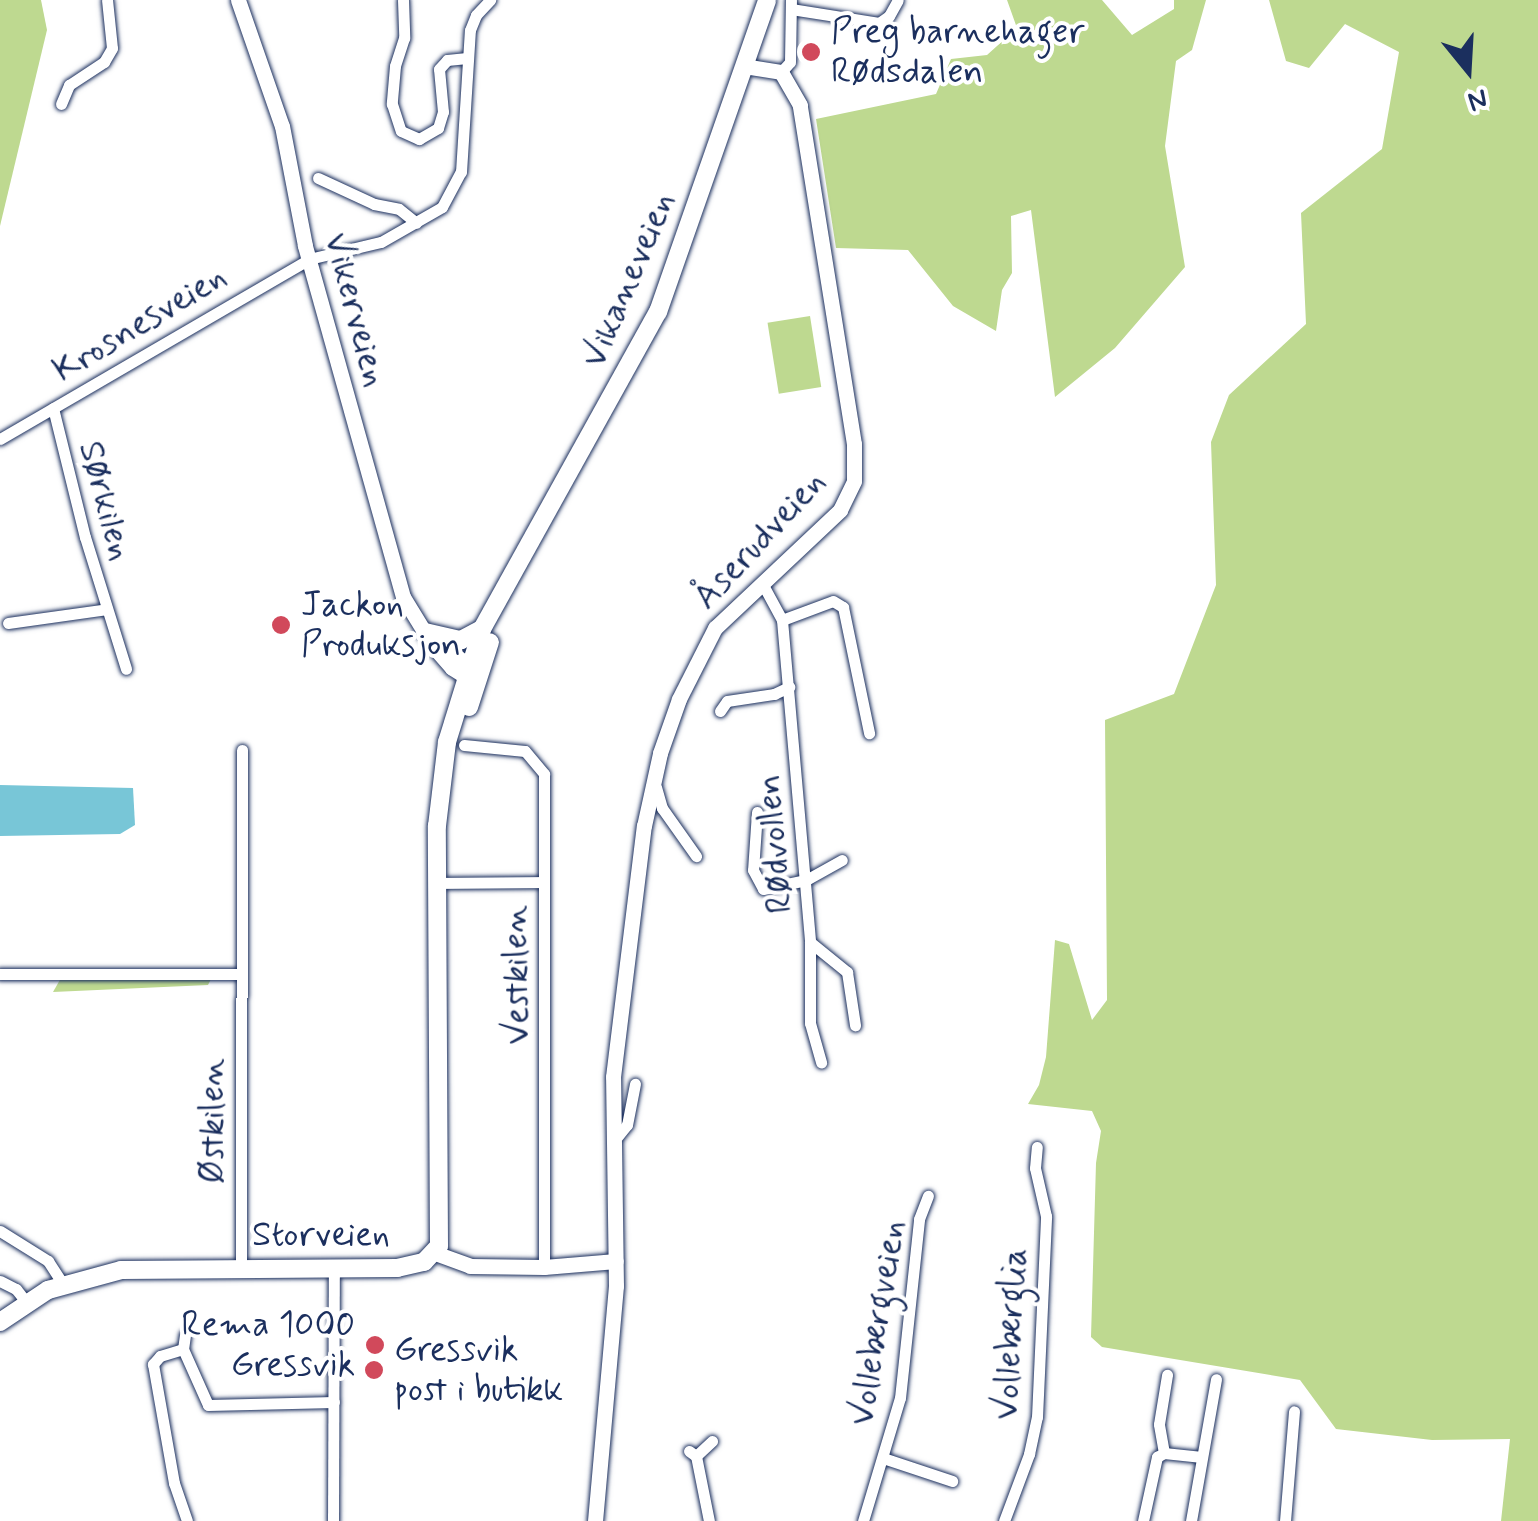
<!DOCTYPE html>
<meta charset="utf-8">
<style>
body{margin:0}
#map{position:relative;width:1538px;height:1521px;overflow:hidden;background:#fff;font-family:Mynerve,sans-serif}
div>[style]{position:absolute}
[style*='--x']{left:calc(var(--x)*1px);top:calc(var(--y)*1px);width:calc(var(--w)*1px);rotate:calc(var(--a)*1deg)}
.green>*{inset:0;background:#bed990;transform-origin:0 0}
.water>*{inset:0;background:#78c6d7}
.roads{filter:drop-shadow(0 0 2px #1b2f5e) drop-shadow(0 0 2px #1b2f5e)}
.street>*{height:11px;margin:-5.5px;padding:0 5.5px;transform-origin:5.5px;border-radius:5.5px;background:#fff}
.secondary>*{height:15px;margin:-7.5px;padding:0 7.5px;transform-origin:7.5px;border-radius:7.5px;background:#fff}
.primary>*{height:18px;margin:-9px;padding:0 9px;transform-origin:9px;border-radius:9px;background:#fff}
.dots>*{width:28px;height:28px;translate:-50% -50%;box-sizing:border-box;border:5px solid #fff;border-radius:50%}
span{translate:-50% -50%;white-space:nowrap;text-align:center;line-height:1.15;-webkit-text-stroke:8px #fff;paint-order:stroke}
.poi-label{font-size:35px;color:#1b2f5e}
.left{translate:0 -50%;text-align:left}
.right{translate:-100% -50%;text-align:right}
.street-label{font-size:35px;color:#1b2f5e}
.north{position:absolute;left:1418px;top:20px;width:100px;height:100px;-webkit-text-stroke:8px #fff;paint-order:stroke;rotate:162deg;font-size:28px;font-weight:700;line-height:40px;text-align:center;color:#1b2f5e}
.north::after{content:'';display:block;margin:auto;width:35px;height:45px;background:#1b2f5e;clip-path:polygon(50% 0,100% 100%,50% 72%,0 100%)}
</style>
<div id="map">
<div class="green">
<div style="clip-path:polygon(0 0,41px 0,47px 30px,0 226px)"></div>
<div style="clip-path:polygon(1007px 0,1102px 0,1132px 35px,1174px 9px,1174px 0,1206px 0,1192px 50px,1176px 61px,1165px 146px,1185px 267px,1115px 348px,1055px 397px,1031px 210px,1011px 216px,1012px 273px,1002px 290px,996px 331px,953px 306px,908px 250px,836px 248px,816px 119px,936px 94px,951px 59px,987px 55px,1017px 28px)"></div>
<div style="clip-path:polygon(1269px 0,1538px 0,1538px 1521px,1501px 1521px,1510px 1439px,1432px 1440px,1336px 1429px,1300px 1380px,1102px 1347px,1091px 1337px,1096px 1163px,1101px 1131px,1092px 1111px,1028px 1104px,1039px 1085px,1046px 1057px,1055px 940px,1069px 944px,1092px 1020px,1107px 1000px,1105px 720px,1174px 694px,1216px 585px,1211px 442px,1229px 395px,1306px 324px,1301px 213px,1382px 149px,1399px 52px,1345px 24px,1309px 68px,1286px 61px)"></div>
<div style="left:810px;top:316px;width:72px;height:43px;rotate:81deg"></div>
<div style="clip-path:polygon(61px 978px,211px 979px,208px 985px,53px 992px)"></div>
</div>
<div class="water">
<div style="clip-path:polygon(0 785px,133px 788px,135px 825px,120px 834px,0 836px)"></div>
</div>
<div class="roads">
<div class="street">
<div style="--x:403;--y:0;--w:38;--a:88"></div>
<div style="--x:404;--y:38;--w:29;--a:108"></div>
<div style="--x:395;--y:66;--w:38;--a:95"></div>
<div style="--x:392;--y:104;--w:28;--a:72"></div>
<div style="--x:401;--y:131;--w:20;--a:24"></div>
<div style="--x:419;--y:139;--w:22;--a:-30"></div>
<div style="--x:438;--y:128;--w:17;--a:-73"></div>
<div style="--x:443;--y:112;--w:43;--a:-95.3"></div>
<div style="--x:439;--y:69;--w:12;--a:-48"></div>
<div style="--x:447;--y:60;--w:20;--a:-6"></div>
<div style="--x:791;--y:9;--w:89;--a:9"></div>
<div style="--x:879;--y:23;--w:12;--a:-35"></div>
<div style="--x:889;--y:16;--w:18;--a:-61"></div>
<div style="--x:781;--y:72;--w:13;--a:-48"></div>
<div style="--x:790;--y:62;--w:62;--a:-89.1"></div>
<div style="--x:61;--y:104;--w:21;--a:-67"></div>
<div style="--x:69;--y:85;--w:42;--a:-33.3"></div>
<div style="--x:104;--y:62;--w:16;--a:-60"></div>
<div style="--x:112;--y:48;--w:48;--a:-95.9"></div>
<div style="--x:318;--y:178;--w:62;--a:24.9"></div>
<div style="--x:374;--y:204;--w:25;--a:11"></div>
<div style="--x:399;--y:209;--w:22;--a:39"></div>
<div style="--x:53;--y:408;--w:133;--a:76.1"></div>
<div style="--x:85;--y:537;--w:138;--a:72.7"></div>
<div style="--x:0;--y:439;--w:358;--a:-30.2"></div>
<div style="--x:309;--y:259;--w:74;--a:-13.3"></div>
<div style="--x:381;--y:242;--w:70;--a:-29.8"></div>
<div style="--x:442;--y:207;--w:40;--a:-62"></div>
<div style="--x:461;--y:172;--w:142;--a:-86.4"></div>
<div style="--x:470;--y:30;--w:16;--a:-68"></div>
<div style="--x:476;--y:15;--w:21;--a:-47"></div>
<div style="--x:762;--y:583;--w:42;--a:61.6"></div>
<div style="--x:782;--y:620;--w:323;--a:85"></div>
<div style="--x:810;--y:942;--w:81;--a:90"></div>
<div style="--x:810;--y:1023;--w:41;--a:74.2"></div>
<div style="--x:782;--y:620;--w:54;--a:-20.4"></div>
<div style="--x:833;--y:601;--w:12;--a:31"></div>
<div style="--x:843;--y:607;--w:129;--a:78.3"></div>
<div style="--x:8;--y:623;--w:100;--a:-8"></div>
<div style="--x:720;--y:711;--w:12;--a:-55"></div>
<div style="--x:727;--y:701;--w:48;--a:-8.5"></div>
<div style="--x:774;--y:694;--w:17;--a:-25"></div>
<div style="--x:464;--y:745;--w:61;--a:5.6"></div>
<div style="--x:525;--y:751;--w:30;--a:50"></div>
<div style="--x:544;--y:774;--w:493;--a:90"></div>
<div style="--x:656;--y:787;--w:22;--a:74"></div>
<div style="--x:662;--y:808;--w:59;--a:54.7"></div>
<div style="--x:757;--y:812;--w:58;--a:93.9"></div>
<div style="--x:753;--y:870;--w:21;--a:62"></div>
<div style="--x:763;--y:889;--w:44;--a:-11.8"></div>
<div style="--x:806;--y:880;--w:41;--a:-29.1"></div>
<div style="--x:439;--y:883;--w:105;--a:-0.5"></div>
<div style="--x:810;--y:942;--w:48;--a:39"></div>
<div style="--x:847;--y:972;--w:54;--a:81.4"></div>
<div style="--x:0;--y:974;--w:239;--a:0"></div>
<div style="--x:613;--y:1142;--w:22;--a:-51"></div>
<div style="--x:627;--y:1125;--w:42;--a:-79"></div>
<div style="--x:0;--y:1231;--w:57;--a:32"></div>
<div style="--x:48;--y:1261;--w:27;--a:57"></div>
<div style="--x:241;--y:1267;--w:517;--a:-89.89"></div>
<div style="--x:0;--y:1281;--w:18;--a:27"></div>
<div style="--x:16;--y:1289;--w:16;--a:52"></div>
<div style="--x:185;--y:1335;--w:14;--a:98"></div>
<div style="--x:183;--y:1349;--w:61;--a:65.9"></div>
<div style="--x:208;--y:1405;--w:126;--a:-1.4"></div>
<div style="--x:183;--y:1349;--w:24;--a:163"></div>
<div style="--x:160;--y:1356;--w:11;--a:131"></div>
<div style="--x:153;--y:1364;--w:121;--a:80"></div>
<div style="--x:174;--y:1483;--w:40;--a:71.1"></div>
<div style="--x:689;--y:1451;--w:9;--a:36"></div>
<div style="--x:696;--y:1456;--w:66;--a:78.7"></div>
<div style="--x:1164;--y:1453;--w:29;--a:-100"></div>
<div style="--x:1159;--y:1424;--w:50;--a:-80.7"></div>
<div style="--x:696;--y:1456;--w:22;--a:-43"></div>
<div style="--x:883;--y:1458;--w:73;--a:18.4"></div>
<div style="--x:333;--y:1521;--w:253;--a:-89.8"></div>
<div style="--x:863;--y:1521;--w:128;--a:-73.3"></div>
<div style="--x:900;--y:1398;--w:180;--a:-83.9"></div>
<div style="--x:919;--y:1219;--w:25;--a:-69"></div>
<div style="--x:1004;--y:1521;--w:72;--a:-69.5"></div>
<div style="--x:1029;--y:1454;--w:38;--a:-78"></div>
<div style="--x:1037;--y:1417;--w:201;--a:-87.4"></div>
<div style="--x:1046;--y:1216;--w:49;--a:-102.9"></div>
<div style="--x:1035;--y:1168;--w:21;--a:-85"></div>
<div style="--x:1143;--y:1521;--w:66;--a:-77.7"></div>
<div style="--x:1157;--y:1457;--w:8;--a:-30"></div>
<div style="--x:1164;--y:1453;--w:38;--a:6"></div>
<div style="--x:1191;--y:1521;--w:144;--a:-80"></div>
<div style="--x:1285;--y:1521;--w:110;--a:-85.3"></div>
</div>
<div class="secondary">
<div style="--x:238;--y:0;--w:133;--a:70.8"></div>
<div style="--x:282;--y:126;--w:122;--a:79.1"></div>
<div style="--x:305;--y:246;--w:364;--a:74.4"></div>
<div style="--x:403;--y:597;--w:57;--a:58.5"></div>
<div style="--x:433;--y:646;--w:29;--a:49"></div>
<div style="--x:452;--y:668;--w:15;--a:32"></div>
<div style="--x:465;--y:676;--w:13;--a:-9"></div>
<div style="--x:435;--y:639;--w:51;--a:38.7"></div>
<div style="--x:435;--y:1253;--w:37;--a:20"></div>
<div style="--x:470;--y:1266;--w:74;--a:0.8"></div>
<div style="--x:544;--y:1267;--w:72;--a:-4.8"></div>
<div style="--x:595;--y:1521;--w:236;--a:-84.9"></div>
<div style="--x:616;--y:1286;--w:209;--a:-90.8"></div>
<div style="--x:613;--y:1077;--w:253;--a:-83"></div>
<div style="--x:644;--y:826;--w:75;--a:-77.6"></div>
<div style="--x:660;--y:753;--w:57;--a:-70.6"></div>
<div style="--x:679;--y:699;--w:80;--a:-63.1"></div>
<div style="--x:715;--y:628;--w:172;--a:-43.3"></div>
<div style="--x:840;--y:510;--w:32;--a:-64"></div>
<div style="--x:854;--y:481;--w:37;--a:-90"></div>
<div style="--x:854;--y:444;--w:343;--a:-99.1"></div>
<div style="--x:800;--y:105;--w:38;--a:-120"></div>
<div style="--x:781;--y:72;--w:36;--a:-171"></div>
</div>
<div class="primary">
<div style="--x:425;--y:632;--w:37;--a:13"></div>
<div style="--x:461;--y:640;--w:24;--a:-28"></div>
<div style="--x:469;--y:707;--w:68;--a:-72.1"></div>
<div style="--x:0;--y:1322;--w:58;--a:-33.7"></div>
<div style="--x:48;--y:1290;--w:76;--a:-15.3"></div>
<div style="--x:121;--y:1270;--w:276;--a:-0.4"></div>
<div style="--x:397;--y:1268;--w:28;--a:-13"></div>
<div style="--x:424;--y:1262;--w:22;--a:-47"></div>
<div style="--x:439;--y:1246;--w:420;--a:-90.3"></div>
<div style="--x:437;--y:826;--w:85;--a:-83.2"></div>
<div style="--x:447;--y:742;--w:118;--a:-72.8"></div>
<div style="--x:482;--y:629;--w:363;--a:-61"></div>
<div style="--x:658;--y:312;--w:330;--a:-70.7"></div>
</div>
</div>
<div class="dots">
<div style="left:811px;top:52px;background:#d1495b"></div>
<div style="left:281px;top:625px;background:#d1495b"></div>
<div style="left:375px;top:1345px;background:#d1495b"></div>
<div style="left:374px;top:1370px;background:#d1495b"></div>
</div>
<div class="poi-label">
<span class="left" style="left:831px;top:52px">Preg barnehager<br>Rødsdalen</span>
<span class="left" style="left:301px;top:625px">Jackon<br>Produksjon</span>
<span class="right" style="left:355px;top:1345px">Rema 1000<br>Gressvik</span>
<span class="left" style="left:394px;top:1370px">Gressvik<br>post i butikk</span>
</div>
<div class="street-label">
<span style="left:629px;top:280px;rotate:-67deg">Vikaneveien</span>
<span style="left:355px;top:310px;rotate:75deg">Vikerveien</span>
<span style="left:140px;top:324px;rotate:-31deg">Krosnesveien</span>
<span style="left:105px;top:501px;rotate:75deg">Sørkilen</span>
<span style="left:760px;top:540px;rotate:-47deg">Åserudveien</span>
<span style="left:775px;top:844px;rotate:-95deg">Rødvollen</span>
<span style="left:517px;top:975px;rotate:-91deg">Vestkilen</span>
<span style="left:213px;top:1121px;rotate:-90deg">Østkilen</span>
<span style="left:321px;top:1235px">Storveien</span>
<span style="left:878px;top:1323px;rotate:-81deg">Vollebergveien</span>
<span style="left:1011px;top:1334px;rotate:-87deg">Volleberglia</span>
</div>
<div class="north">N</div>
</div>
